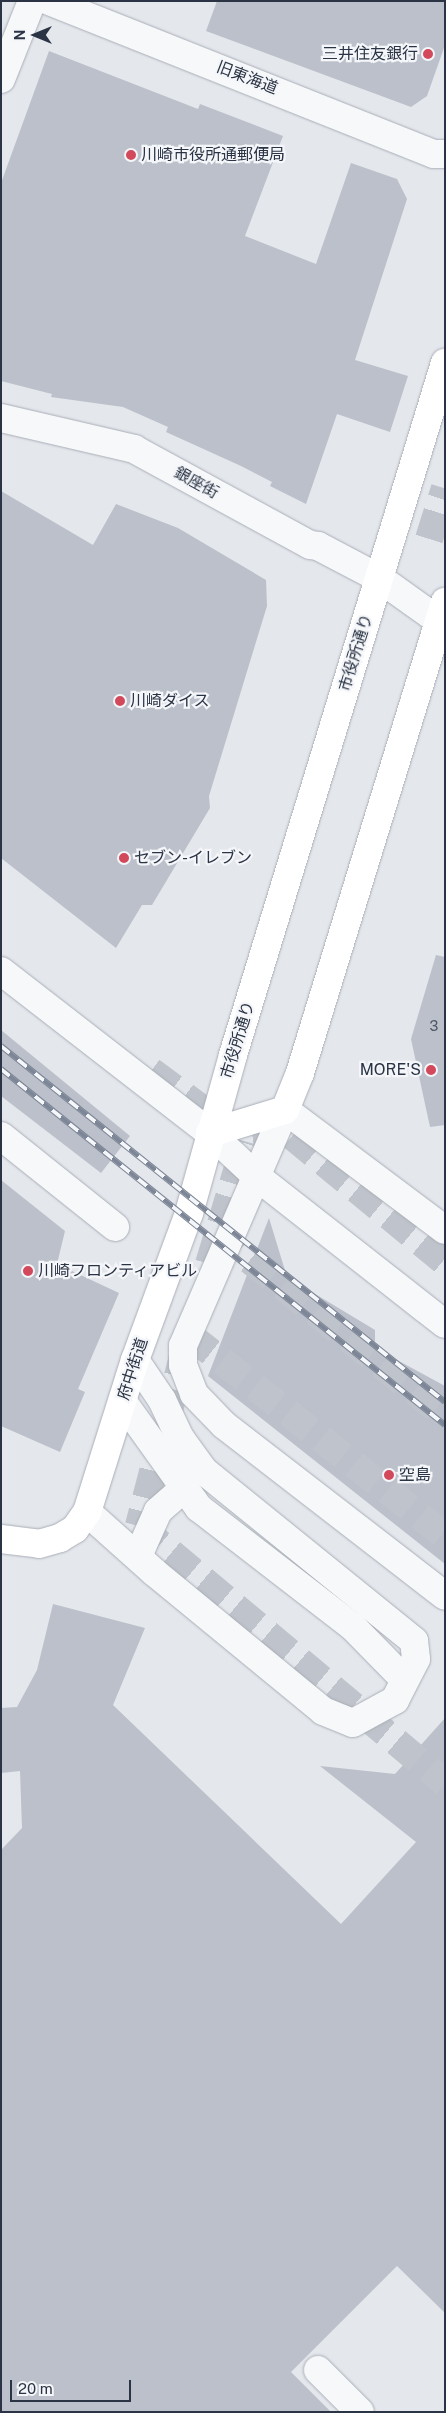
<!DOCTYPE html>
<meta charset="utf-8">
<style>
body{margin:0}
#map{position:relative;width:446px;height:2413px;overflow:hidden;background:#e4e7ec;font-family:"Public Sans","Noto Sans JP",sans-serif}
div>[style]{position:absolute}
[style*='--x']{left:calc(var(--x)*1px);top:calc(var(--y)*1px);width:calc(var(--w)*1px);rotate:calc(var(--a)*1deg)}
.building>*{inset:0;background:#bbc0ca}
.minor-tunnel>*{height:28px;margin-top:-14px;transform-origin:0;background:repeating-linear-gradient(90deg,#bfc3cb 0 28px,transparent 0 42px)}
.roads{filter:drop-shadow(0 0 1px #a9aeb7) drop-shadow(0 0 1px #a9aeb7)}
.minor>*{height:28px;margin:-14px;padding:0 14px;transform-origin:14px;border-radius:14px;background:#f7f8fa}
.major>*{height:28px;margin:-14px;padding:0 14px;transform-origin:14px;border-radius:14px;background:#fff}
.rail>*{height:5.5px;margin-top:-2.75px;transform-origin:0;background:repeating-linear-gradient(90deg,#f4f6f9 0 11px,#7d8696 0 22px);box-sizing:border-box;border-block:1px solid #7d8696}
.dots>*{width:14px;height:14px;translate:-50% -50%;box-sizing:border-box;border:2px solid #f4f6f9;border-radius:50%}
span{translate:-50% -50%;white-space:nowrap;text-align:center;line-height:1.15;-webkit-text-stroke:4.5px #f4f6f9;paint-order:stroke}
.number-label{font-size:14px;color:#4f5766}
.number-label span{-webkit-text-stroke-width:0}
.poi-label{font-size:16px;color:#2b3445}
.right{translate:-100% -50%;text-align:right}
.left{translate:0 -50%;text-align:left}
.street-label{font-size:16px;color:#2b3445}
.frame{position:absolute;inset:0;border:2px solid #2b3445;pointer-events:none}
.north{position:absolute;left:10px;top:10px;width:50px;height:50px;-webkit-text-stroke:4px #f4f6f9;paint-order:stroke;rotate:270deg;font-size:14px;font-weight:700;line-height:20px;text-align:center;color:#2b3445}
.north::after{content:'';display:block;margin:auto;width:18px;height:22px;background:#2b3445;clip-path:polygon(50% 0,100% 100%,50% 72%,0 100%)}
.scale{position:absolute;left:10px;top:2380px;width:121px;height:22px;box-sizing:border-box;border:2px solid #2b3445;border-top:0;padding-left:6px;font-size:15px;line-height:18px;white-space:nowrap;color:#2b3445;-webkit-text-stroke:4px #f4f6f9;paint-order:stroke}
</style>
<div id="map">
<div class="building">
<div style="clip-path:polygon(217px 1px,445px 1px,445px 45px,427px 96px,411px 107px,206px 31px)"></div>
<div style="clip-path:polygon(49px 51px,198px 109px,200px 104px,283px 136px,245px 236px,316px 264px,351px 163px,397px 179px,407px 199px,355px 360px,408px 376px,390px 432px,337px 414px,306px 504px,270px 486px,272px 482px,241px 466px,166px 432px,168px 427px,123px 407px,51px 397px,52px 394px,1px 381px,1px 183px)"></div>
<div style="clip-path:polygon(1px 491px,93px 545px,116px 504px,178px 528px,266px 580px,267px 606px,209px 796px,210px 808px,152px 905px,142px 905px,116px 948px,1px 858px)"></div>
<div style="clip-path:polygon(436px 955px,445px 957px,445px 1125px,430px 1127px,411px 1039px)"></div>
<div style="clip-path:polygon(1px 1030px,130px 1136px,101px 1173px,1px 1096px)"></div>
<div style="clip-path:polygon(1px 1180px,65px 1231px,57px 1264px,119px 1293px,78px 1389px,85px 1392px,60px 1452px,1px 1426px)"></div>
<div style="clip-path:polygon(269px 1218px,287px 1277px,375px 1330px,375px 1348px,445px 1386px,445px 1564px,208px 1376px)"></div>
<div style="clip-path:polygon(53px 1604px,145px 1628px,113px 1705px,341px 1924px,416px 1842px,320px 1766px,395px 1774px,445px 1718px,445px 2313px,397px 2266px,291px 2372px,331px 2412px,1px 2412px,1px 1850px,22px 1828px,20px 1771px,1px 1773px,1px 1708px,17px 1707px,37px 1670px)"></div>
</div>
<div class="minor-tunnel">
<div style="--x:429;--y:539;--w:53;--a:-72.6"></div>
<div style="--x:151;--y:1071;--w:102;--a:36.6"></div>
<div style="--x:253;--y:1141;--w:39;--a:-7"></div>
<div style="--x:292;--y:1136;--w:198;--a:39.5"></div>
<div style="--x:217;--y:1234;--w:292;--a:38.6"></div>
<div style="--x:209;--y:1264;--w:128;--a:-73.3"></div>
<div style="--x:189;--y:1335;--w:325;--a:38.1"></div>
<div style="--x:185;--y:1349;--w:183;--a:104.6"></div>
<div style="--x:139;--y:1526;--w:400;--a:40"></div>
</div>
<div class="roads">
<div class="minor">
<div style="--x:49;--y:1;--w:414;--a:21.7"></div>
<div style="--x:434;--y:154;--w:11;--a:0"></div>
<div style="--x:1;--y:79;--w:84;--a:-68.3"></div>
<div style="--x:1;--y:418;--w:137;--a:13.1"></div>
<div style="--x:134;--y:449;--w:200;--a:28.6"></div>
<div style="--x:310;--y:545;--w:8;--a:7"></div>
<div style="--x:318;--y:546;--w:69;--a:27.7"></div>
<div style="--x:379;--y:578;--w:81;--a:35.5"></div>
<div style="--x:1;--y:971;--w:264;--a:37.8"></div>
<div style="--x:210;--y:1133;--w:63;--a:43.1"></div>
<div style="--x:256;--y:1176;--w:240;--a:38.1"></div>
<div style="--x:1;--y:1136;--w:146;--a:38.6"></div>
<div style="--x:445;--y:1230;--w:200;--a:-143.1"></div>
<div style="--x:285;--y:1110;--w:257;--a:113.4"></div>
<div style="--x:183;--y:1346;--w:19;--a:90"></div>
<div style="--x:183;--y:1365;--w:31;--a:69"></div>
<div style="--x:194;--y:1394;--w:43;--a:45.9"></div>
<div style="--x:224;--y:1425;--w:279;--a:37.7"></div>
<div style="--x:123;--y:1402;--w:130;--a:54.4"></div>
<div style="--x:199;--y:1508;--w:195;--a:37.7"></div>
<div style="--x:353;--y:1627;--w:71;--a:45.6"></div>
<div style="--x:87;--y:1512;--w:90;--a:41.8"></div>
<div style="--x:154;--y:1572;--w:219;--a:39.4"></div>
<div style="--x:323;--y:1711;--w:32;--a:22"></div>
<div style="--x:353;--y:1723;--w:48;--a:-28.7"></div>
<div style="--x:395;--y:1700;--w:46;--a:-62.9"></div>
<div style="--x:416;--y:1659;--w:18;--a:-96"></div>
<div style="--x:414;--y:1641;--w:270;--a:-141"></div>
<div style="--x:204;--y:1471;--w:41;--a:-126"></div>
<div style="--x:180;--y:1438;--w:42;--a:-115.3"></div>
<div style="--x:162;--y:1400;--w:48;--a:-124"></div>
<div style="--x:138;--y:1556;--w:49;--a:-66"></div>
<div style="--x:158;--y:1511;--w:35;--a:-41"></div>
<div style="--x:318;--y:2370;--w:59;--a:45"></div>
</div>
<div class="major">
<div style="--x:210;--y:1133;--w:78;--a:-17"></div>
<div style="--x:285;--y:1110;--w:40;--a:-68"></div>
<div style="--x:300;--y:1073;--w:493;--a:-72.9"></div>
<div style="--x:1;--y:1539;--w:38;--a:7"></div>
<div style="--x:39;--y:1544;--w:22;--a:-16"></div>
<div style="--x:60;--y:1538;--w:17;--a:-31"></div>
<div style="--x:75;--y:1529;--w:21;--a:-55"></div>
<div style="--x:87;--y:1512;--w:159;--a:-72.5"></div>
<div style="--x:135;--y:1360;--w:157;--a:-69.8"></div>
<div style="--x:189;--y:1213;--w:164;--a:-74.4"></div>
<div style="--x:233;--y:1055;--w:724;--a:-72.97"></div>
</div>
</div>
<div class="rail">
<div style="--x:1;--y:1046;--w:569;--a:38.72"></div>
<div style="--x:1;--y:1069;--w:569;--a:38.72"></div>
</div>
<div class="dots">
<div style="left:428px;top:54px;background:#d1495b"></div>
<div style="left:131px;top:155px;background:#d1495b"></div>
<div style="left:120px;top:701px;background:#d1495b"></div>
<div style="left:124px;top:858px;background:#d1495b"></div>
<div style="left:431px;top:1070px;background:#d1495b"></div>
<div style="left:28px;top:1271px;background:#d1495b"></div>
<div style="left:389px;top:1475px;background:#d1495b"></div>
</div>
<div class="number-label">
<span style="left:434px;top:1026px">3</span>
</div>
<div class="poi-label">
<span class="right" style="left:418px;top:54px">三井住友銀行</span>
<span class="left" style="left:141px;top:155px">川崎市役所通郵便局</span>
<span class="left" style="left:130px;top:701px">川崎ダイス</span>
<span class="left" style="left:134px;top:858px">セブン-イレブン</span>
<span class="right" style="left:421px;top:1070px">MORE'S</span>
<span class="left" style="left:38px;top:1271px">川崎フロンティアビル</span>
<span class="left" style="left:399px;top:1475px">空島</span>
</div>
<div class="street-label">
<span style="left:247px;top:78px;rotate:21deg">旧東海道</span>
<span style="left:196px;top:483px;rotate:29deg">銀座街</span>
<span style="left:356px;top:653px;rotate:-73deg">市役所通り</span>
<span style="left:238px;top:1040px;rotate:-73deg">市役所通り</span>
<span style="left:133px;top:1369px;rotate:-72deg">府中街道</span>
</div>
<div class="frame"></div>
<div class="north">N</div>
<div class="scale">20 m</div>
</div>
